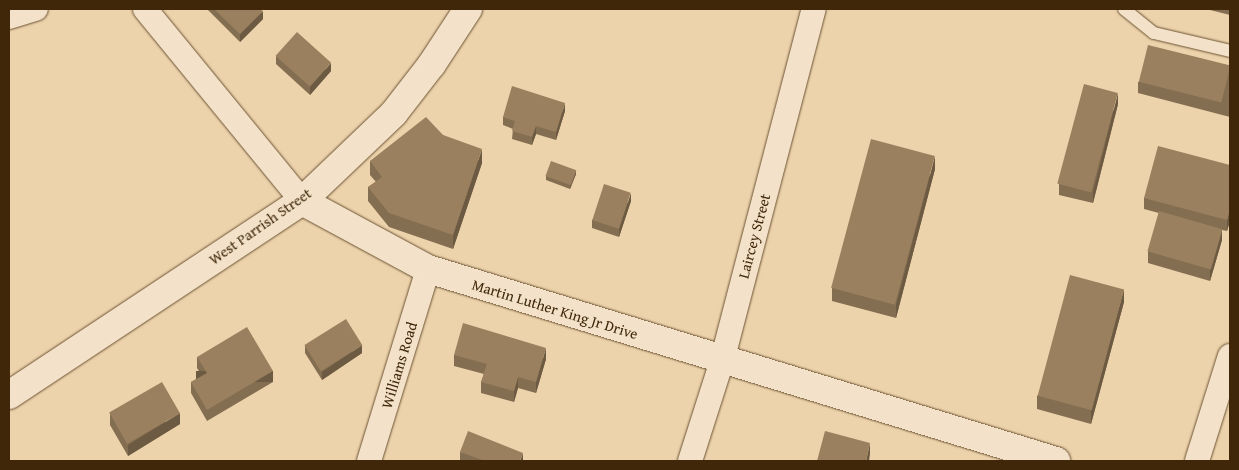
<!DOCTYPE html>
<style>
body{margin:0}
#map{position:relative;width:1239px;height:470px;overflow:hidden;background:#edd3ac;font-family:"Gentium Book Plus",serif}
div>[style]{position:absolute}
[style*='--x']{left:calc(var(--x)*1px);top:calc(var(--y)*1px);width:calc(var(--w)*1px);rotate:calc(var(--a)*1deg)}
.roads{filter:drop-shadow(0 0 1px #6b5232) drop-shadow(0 0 1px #6b5232)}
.lane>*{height:12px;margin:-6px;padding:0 6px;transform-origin:6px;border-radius:6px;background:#f3e2c9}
.street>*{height:24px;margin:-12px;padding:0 12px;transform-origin:12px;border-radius:12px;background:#f3e2c9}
.secondary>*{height:28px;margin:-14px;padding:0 14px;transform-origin:14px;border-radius:14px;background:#f3e2c9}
.wall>*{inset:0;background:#846e51}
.shaded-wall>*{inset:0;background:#6c5a42;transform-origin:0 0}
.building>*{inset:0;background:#9a805e;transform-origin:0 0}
span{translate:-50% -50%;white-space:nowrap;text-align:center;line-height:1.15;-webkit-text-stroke:4.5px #f3e2c9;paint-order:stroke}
.street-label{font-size:15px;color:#40270a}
.frame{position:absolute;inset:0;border:10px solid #40270a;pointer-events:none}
</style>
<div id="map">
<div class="roads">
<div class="lane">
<div style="--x:1124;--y:9;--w:38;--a:39"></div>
<div style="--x:1154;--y:33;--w:78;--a:13.3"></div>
</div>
<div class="street">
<div style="--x:145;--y:9;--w:248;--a:50.7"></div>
<div style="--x:9;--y:17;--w:28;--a:-17"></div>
<div style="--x:369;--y:461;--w:201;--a:-72.9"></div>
<div style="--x:690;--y:461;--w:105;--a:-72.3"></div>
<div style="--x:722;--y:361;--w:364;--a:-75.4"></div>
<div style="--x:1197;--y:461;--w:110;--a:-72.6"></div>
</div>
<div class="secondary">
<div style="--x:302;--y:201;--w:143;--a:28.4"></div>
<div style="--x:428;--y:269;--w:657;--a:17"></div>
<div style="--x:9;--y:395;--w:351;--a:-33.5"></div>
<div style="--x:302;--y:201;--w:127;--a:-43.7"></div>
<div style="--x:394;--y:113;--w:62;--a:-52.2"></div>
<div style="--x:432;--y:64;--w:66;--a:-56.8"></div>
</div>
</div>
<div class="wall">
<div style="clip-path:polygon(208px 9px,260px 9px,263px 19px,240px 42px,208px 10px)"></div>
<div style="clip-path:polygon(1206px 9px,1230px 9px,1230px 15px)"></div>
<div style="clip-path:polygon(276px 56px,331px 71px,310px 95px,276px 64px)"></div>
<div style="clip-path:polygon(1230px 66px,1230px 117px,1138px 93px,1138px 82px)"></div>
<div style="clip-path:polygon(1118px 104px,1093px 203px,1059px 195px,1059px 184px)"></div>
<div style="clip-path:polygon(565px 111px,556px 140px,536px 134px,532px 145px,512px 139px,513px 129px,503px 125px,503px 117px)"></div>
<div style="clip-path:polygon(443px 135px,482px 163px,453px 249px,389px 227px,368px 201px,368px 187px,376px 182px,370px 175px,370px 161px)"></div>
<div style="clip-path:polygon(1230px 165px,1230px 221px,1227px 231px,1222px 230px,1222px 240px,1210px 281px,1148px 263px,1148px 252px,1159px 213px,1144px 209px,1144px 198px)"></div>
<div style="clip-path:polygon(935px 169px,896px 318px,832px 301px,832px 288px)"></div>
<div style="clip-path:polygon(576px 174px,570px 189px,546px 180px,546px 176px)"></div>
<div style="clip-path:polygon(631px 201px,619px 237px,592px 228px,592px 220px)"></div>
<div style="clip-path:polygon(1124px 302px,1091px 424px,1037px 409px,1037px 396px)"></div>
<div style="clip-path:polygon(305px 345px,362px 353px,322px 380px,305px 353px)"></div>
<div style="clip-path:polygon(454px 355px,546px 359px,536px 393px,518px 388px,514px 402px,481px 393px,481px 382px,484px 374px,454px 366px)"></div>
<div style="clip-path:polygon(197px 357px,273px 382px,207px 421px,191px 393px,191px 382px,202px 376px,197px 368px)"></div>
<div style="clip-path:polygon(110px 414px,180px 424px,128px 456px,110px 425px)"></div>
<div style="clip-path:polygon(460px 452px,523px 461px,465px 461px,460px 460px)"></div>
</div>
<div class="shaded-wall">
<div style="clip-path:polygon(263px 11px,263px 19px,240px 42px,240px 34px)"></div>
<div style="clip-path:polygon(331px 63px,331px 71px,310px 95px,310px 87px)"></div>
<div style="clip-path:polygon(1118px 93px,1118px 104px,1093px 203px,1093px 192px)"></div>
<div style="clip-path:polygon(565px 103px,565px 111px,556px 140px,556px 132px)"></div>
<div style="clip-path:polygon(536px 126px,536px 134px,532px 145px,532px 137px)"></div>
<div style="clip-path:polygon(482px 149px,482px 163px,453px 249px,453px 235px)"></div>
<div style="clip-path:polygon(935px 156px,935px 169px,896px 318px,896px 305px)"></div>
<div style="clip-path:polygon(576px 170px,576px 174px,570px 189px,570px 185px)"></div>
<div style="clip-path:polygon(631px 193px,631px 201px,619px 237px,619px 229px)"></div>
<div style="clip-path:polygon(1230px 210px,1230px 221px,1227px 231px,1227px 220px)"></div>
<div style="clip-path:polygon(1222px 229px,1222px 240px,1210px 281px,1210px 270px)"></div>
<div style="clip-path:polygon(1124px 289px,1124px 302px,1091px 424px,1091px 410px)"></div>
<div style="clip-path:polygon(362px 345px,362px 353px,322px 380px,322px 372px)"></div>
<div style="clip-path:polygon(546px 348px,546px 359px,536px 393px,536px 382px)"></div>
<div style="left:273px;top:371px;width:11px;height:77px;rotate:90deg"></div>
<div style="clip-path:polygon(518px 377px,518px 388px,514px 402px,514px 391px)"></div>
<div style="clip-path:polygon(180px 413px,180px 424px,128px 456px,128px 445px)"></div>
<div style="clip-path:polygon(870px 443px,870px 454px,869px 461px,866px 461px)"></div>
<div style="clip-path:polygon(523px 453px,523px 461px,520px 461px)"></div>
</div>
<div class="building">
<div style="clip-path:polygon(214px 9px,260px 9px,263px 11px,240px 34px)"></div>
<div style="left:297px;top:32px;width:46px;height:32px;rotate:42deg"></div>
<div style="left:1148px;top:45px;width:85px;height:38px;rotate:14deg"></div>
<div style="left:1084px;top:84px;width:35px;height:103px;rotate:15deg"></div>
<div style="clip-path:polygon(512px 86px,565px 103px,556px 132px,536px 126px,532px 137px,512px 131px,515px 121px,503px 117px)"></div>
<div style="clip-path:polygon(426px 117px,443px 135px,482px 149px,453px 235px,389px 213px,368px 187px,382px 177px,370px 161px)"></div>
<div style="left:871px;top:139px;width:66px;height:154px;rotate:15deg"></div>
<div style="clip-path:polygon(1158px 146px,1230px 165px,1230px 210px,1227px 220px,1144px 198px)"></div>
<div style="left:551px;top:161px;width:27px;height:16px;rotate:20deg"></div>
<div style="left:604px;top:184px;width:28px;height:38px;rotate:18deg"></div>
<div style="left:1159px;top:211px;width:66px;height:42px;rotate:16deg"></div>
<div style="left:1070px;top:275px;width:56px;height:125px;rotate:15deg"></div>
<div style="left:346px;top:319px;width:31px;height:49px;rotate:58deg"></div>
<div style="clip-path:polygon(463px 323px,546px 348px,536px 382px,518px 377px,514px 391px,481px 382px,487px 364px,454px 355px)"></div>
<div style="clip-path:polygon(247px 327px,273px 371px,207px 410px,191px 382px,207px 373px,197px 357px)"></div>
<div style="left:162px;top:382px;width:36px;height:61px;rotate:60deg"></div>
<div style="clip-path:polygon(468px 431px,523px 453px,520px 461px,485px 461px,460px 452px)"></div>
<div style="clip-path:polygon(825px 431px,870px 443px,866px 461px,817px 461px)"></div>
</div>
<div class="street-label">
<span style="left:260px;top:226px;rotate:-35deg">West Parrish Street</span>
<span style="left:754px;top:236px;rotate:-75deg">Laircey Street</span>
<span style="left:555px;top:309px;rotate:17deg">Martin Luther King Jr Drive</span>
<span style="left:399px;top:365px;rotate:-73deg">Williams Road</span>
</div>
<div class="frame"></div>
</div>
